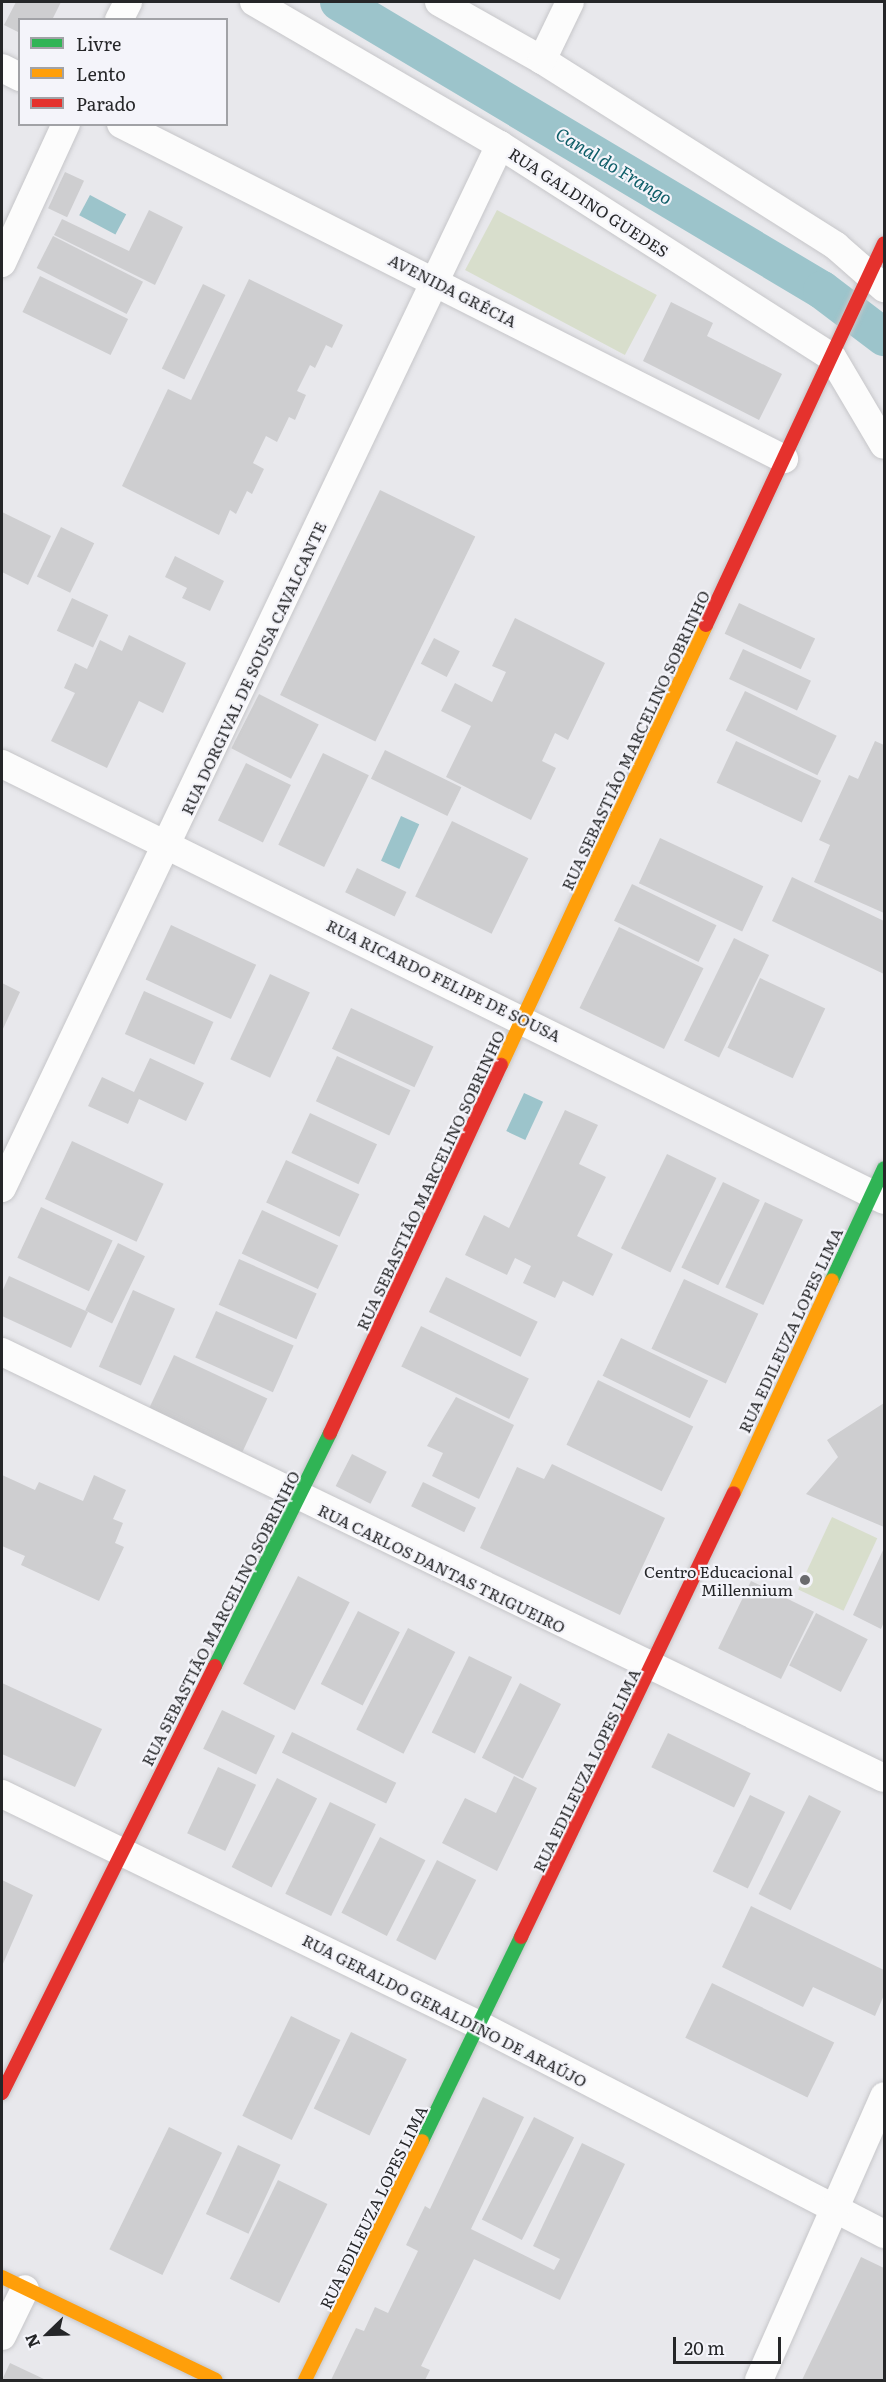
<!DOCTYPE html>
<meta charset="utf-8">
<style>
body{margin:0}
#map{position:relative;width:886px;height:2382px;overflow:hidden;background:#e8e8ec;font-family:Literata,serif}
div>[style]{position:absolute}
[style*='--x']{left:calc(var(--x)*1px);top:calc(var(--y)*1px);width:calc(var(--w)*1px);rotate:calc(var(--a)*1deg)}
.green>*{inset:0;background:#d8decc;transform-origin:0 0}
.water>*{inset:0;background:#9cc4cb;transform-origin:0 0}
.canal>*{height:38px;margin:-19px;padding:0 19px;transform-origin:19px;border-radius:19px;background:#9cc4cb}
.building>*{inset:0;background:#ceced0;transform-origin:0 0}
.roads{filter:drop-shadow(0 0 2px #c6c6c9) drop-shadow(0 0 2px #c6c6c9)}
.street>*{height:28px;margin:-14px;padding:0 14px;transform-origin:14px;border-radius:14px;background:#fcfcfc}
.fast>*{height:14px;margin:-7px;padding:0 7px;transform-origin:7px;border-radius:7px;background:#30b455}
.slow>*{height:14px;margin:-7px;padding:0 7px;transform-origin:7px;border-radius:7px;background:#ff9f0a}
.jam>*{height:14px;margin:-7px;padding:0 7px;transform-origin:7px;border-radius:7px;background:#e5322d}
.dots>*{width:16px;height:16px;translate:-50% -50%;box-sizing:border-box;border:3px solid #f4f4fa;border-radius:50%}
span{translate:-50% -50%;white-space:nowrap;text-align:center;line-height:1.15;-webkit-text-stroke:4.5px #f4f4fa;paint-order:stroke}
.street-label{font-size:16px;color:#252628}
.poi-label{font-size:16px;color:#252628}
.right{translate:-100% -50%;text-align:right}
.water-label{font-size:18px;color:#0d5d67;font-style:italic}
.frame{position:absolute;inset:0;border:3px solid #252628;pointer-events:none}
.legend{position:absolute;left:18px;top:18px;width:210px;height:108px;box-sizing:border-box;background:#f4f4fa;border:2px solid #a1a2a6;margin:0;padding:8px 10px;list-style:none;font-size:18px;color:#252628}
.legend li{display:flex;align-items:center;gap:12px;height:30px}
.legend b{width:30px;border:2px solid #a1a2a6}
.north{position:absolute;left:18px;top:2304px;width:60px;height:60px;-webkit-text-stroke:4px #f4f4fa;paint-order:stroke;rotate:247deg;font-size:16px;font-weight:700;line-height:24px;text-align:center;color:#252628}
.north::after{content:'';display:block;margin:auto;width:21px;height:27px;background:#252628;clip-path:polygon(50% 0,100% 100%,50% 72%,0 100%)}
.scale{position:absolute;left:673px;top:2337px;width:108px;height:27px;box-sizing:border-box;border:3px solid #252628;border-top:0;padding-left:8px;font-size:18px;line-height:21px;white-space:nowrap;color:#252628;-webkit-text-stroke:4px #f4f4fa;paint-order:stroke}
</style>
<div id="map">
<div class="green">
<div style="left:497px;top:210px;width:181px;height:68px;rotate:28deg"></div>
<div style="left:832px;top:1517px;width:50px;height:80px;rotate:25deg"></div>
</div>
<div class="water">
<div style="left:90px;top:195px;width:41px;height:23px;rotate:28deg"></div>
<div style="left:401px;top:816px;width:20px;height:49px;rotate:24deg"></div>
<div style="left:524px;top:1093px;width:21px;height:42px;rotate:25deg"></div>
</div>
<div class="canal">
<div style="--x:339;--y:2;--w:562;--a:30.81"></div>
<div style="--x:822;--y:290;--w:78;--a:37.2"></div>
</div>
<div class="building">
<div style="clip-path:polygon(16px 2px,61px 2px,52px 20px,20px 20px,20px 33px,4px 25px)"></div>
<div style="left:65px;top:172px;width:21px;height:40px;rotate:25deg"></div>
<div style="clip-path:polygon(149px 210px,183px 227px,155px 285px,54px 235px,62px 219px,129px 251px)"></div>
<div style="left:53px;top:236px;width:101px;height:36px;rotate:27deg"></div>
<div style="left:40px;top:276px;width:98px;height:40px;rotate:26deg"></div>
<div style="clip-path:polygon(249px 279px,343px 325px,332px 348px,326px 345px,315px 368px,310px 365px,297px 391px,306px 395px,295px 420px,289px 417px,277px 442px,266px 436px,253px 463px,264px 469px,252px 494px,247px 491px,236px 514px,230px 510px,219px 535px,122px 486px,168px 389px,191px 400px)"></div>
<div style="left:203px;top:284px;width:25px;height:94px;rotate:26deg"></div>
<div style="clip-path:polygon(671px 302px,713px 323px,707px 336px,782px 374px,759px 420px,643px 361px)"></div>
<div style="left:380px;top:490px;width:106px;height:228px;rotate:26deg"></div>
<div style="clip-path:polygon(2px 512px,51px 536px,28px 585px,2px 572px)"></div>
<div style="left:61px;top:527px;width:37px;height:55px;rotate:26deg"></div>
<div style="clip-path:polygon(175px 556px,224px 581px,210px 611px,182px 598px,187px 588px,165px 577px)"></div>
<div style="left:72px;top:598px;width:40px;height:36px;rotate:25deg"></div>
<div style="left:739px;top:603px;width:84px;height:34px;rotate:25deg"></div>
<div style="clip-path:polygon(515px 618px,605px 663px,568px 740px,555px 733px,542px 761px,556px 768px,531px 820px,446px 777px,471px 726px,441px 711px,455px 683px,492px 702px,506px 672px,492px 666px)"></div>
<div style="clip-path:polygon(129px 635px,186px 663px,163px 713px,139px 701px,107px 768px,51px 741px,75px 693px,64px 688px,75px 663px,87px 669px,100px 640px,122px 651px)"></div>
<div style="left:434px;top:638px;width:29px;height:29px;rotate:27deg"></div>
<div style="left:743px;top:649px;width:75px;height:33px;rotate:25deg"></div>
<div style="left:745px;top:691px;width:102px;height:44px;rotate:26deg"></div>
<div style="left:259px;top:694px;width:67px;height:61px;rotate:27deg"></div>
<div style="left:736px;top:741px;width:94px;height:46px;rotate:25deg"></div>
<div style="clip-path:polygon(875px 741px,884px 745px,884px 913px,814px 882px,830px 845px,819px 840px,849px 775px,858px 779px)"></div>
<div style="left:385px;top:750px;width:85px;height:32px;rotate:26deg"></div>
<div style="left:323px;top:753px;width:51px;height:102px;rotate:26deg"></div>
<div style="left:246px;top:763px;width:50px;height:64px;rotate:26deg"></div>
<div style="left:452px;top:821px;width:85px;height:84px;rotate:26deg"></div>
<div style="left:660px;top:838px;width:114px;height:50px;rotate:25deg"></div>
<div style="left:357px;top:868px;width:55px;height:27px;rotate:26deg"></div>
<div style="clip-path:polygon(792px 877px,884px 921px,884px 974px,772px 921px)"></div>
<div style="left:632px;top:884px;width:94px;height:41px;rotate:26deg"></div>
<div style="left:171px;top:925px;width:94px;height:60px;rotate:25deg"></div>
<div style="left:619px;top:927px;width:94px;height:90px;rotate:26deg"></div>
<div style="left:734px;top:938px;width:39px;height:114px;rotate:26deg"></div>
<div style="left:270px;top:974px;width:44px;height:94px;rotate:25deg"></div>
<div style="left:760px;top:978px;width:72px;height:77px;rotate:25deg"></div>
<div style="clip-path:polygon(2px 983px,20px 992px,2px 1031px)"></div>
<div style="left:144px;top:991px;width:76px;height:47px;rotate:24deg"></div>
<div style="left:351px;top:1008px;width:91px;height:45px;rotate:25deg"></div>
<div style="left:337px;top:1056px;width:81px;height:50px;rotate:25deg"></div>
<div style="clip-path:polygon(150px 1058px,204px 1083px,186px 1121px,139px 1099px,128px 1124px,88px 1106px,102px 1077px,134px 1092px)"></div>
<div style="clip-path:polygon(565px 1110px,598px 1125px,579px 1164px,606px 1177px,577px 1236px,613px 1254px,593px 1296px,563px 1281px,555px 1298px,523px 1283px,531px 1266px,515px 1258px,507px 1275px,465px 1255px,484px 1215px,509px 1228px)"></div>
<div style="left:310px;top:1113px;width:74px;height:44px;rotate:25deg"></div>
<div style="left:72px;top:1141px;width:101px;height:64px;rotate:25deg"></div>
<div style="left:667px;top:1154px;width:55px;height:105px;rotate:26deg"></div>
<div style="left:286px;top:1160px;width:81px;height:47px;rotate:25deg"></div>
<div style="left:723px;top:1182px;width:41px;height:95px;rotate:26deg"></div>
<div style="left:765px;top:1202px;width:42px;height:94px;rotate:25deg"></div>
<div style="left:41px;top:1207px;width:79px;height:56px;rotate:25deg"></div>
<div style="left:262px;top:1210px;width:84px;height:48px;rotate:25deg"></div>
<div style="left:118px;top:1243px;width:30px;height:75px;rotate:26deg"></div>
<div style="left:239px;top:1259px;width:85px;height:50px;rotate:24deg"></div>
<div style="clip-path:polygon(9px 1276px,88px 1312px,71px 1348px,2px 1316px,2px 1292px)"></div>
<div style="left:446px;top:1277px;width:102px;height:39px;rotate:26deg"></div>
<div style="left:684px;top:1279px;width:82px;height:77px;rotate:25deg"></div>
<div style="left:133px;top:1290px;width:46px;height:84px;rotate:24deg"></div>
<div style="left:216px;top:1311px;width:85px;height:51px;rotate:24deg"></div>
<div style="left:421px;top:1326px;width:120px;height:45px;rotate:26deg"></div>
<div style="left:621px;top:1338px;width:97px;height:42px;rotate:26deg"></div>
<div style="left:174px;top:1355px;width:103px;height:59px;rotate:25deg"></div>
<div style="left:598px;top:1380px;width:106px;height:72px;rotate:26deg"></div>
<div style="clip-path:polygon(456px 1397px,514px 1425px,479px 1499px,432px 1476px,443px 1453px,427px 1446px)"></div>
<div style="clip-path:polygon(884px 1403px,884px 1527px,806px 1494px,838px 1457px,827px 1440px)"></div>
<div style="left:352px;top:1454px;width:39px;height:36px;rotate:27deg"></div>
<div style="clip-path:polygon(552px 1464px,665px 1518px,620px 1615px,480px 1548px,517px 1467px,544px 1479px)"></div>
<div style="clip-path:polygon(2px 1475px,35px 1490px,39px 1482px,83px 1501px,94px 1475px,126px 1490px,113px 1519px,123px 1523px,115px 1543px,124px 1547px,99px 1601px,21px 1565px,25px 1556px,2px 1546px)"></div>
<div style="left:423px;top:1482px;width:59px;height:27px;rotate:26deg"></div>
<div style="clip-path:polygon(884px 1548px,884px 1622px,881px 1629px,853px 1615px)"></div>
<div style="left:298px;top:1576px;width:58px;height:121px;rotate:27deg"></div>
<div style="left:751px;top:1581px;width:70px;height:75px;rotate:26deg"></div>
<div style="left:358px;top:1611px;width:47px;height:82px;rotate:27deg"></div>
<div style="left:816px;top:1613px;width:58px;height:59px;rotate:27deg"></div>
<div style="left:408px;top:1628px;width:53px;height:114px;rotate:27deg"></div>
<div style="left:469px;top:1656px;width:48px;height:85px;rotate:26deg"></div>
<div style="clip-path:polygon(2px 1683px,102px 1729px,75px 1787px,2px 1754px)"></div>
<div style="left:520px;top:1683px;width:46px;height:84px;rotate:27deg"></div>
<div style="left:222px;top:1710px;width:59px;height:43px;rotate:26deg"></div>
<div style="left:292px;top:1732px;width:116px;height:23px;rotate:26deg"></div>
<div style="left:668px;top:1733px;width:92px;height:38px;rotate:26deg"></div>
<div style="left:218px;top:1767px;width:42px;height:73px;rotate:25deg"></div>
<div style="clip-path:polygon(514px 1776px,537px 1788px,497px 1871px,442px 1843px,465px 1798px,496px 1813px)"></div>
<div style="left:277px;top:1778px;width:45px;height:100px;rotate:27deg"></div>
<div style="left:750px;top:1795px;width:39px;height:85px;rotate:26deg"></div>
<div style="left:809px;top:1795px;width:36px;height:111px;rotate:27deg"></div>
<div style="left:330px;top:1802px;width:51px;height:102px;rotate:26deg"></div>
<div style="left:380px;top:1837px;width:51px;height:85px;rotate:27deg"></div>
<div style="left:437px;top:1860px;width:44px;height:90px;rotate:27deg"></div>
<div style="clip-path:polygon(2px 1880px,33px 1895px,2px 1966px)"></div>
<div style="clip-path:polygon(751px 1906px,884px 1970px,884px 1995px,875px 2016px,813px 1987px,803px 2007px,722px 1967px)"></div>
<div style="left:712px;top:1983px;width:136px;height:61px;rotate:26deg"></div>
<div style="left:291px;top:2016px;width:55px;height:111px;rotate:26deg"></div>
<div style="left:351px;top:2032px;width:62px;height:85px;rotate:26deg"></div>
<div style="clip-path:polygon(483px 2097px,524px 2117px,471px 2229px,554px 2270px,560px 2259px,533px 2246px,582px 2143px,625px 2164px,560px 2300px,474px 2259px,421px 2366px,430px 2370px,425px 2380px,331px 2380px,356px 2328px,364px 2331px,375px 2307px,388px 2313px,418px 2251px,406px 2245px,425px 2206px,430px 2209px)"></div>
<div style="left:534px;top:2117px;width:45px;height:115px;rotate:27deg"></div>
<div style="left:169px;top:2127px;width:59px;height:136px;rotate:26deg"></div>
<div style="left:238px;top:2145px;width:47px;height:76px;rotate:25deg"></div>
<div style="left:278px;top:2180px;width:55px;height:110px;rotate:26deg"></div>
<div style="clip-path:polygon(861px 2257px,884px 2268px,884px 2380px,802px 2380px)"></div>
<div style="clip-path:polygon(10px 2363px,46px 2380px,2px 2380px)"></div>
</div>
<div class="roads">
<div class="street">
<div style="--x:254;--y:2;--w:285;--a:30.2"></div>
<div style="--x:500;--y:145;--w:394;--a:32.6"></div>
<div style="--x:832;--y:357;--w:102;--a:59.4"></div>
<div style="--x:439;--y:2;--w:118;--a:29.4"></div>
<div style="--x:542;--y:60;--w:348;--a:32.3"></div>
<div style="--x:836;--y:246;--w:64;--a:41.2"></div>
<div style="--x:119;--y:20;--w:20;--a:-63"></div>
<div style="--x:542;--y:60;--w:64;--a:-64.2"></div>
<div style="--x:2;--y:68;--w:20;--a:27"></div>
<div style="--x:121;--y:124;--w:743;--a:26.81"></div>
<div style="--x:2;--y:263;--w:153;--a:-65.3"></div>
<div style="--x:2;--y:764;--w:984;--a:26.3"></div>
<div style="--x:2;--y:1188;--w:1156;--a:-64.48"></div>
<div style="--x:2;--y:1352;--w:979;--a:25.78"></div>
<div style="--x:2;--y:1794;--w:532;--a:25.84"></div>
<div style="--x:481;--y:2026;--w:454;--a:27.3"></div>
<div style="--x:2;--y:2336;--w:52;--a:-63.9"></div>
<div style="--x:759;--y:2380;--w:310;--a:-66.2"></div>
</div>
<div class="fast">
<div style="--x:832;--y:1280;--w:123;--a:-65.1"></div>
<div style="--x:215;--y:1666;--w:260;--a:-63.7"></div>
<div style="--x:422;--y:2141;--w:227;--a:-64.1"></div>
</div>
<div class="slow">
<div style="--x:501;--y:1065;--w:485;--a:-65"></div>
<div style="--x:734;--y:1493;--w:234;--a:-65.3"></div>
<div style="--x:2;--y:2277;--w:237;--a:25.7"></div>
<div style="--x:305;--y:2380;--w:266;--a:-63.9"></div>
</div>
<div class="jam">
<div style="--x:706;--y:625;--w:421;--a:-65"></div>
<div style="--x:330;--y:1433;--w:406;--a:-65.1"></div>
<div style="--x:521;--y:1937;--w:492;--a:-64.4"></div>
<div style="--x:2;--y:2093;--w:477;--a:-63.5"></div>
</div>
</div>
<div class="dots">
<div style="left:805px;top:1580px;background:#696a6d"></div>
</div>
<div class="street-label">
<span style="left:589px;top:202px;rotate:33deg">RUA GALDINO GUEDES</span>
<span style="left:453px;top:290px;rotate:27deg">AVENIDA GRÉCIA</span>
<span style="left:253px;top:668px;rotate:-65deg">RUA DORGIVAL DE SOUSA CAVALCANTE</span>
<span style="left:635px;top:740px;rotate:-65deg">RUA SEBASTIÃO MARCELINO SOBRINHO</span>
<span style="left:444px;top:980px;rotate:26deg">RUA RICARDO FELIPE DE SOUSA</span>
<span style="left:430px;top:1180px;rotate:-65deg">RUA SEBASTIÃO MARCELINO SOBRINHO</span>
<span style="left:790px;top:1330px;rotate:-65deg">RUA EDILEUZA LOPES LIMA</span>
<span style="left:442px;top:1568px;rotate:26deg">RUA CARLOS DANTAS TRIGUEIRO</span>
<span style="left:220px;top:1618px;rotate:-63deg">RUA SEBASTIÃO MARCELINO SOBRINHO</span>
<span style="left:586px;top:1770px;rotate:-64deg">RUA EDILEUZA LOPES LIMA</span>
<span style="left:445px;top:2010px;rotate:27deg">RUA GERALDO GERALDINO DE ARAÚJO</span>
<span style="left:373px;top:2207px;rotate:-64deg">RUA EDILEUZA LOPES LIMA</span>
</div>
<div class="poi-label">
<span class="right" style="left:793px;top:1580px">Centro Educacional<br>Millennium</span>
</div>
<div class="water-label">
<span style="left:614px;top:166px;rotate:31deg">Canal do Frango</span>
</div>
<div class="frame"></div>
<ul class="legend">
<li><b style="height:8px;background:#30b455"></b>Livre</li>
<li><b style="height:8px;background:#ff9f0a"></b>Lento</li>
<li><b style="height:8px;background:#e5322d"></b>Parado</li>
</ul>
<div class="north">N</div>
<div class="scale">20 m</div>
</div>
